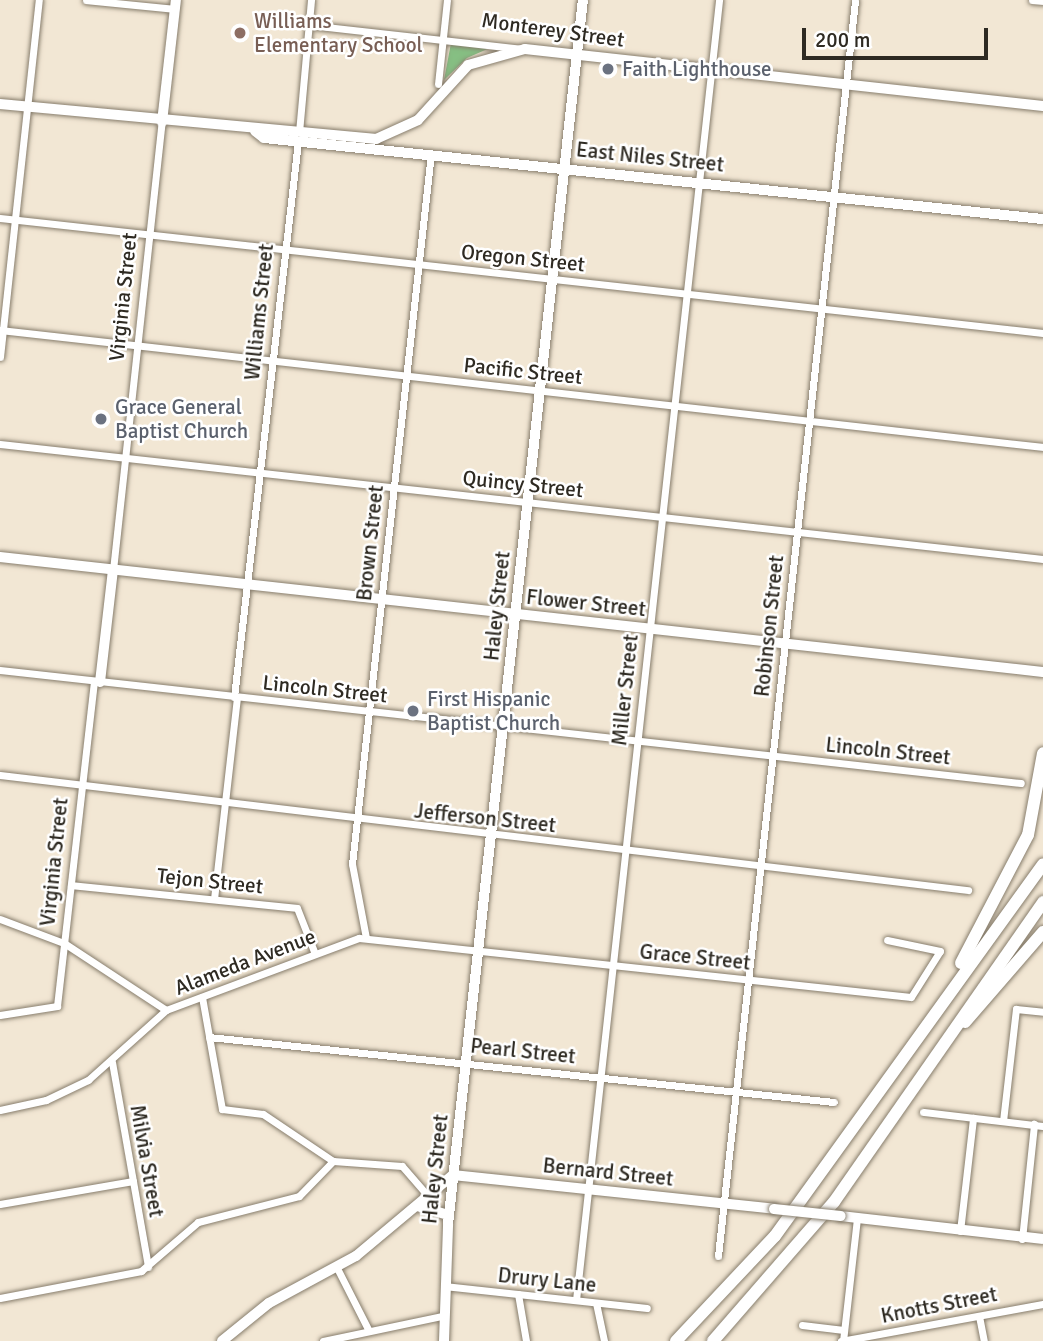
<!DOCTYPE html>
<style>
body{margin:0}
#map{position:relative;width:1043px;height:1341px;overflow:hidden;background:#f2e7d4;font-family:Signika,sans-serif}
div>[style]{position:absolute}
[style*='--x']{left:calc(var(--x)*1px);top:calc(var(--y)*1px);width:calc(var(--w)*1px);rotate:calc(var(--a)*1deg)}
.forest>*{inset:0;background:#86bf83}
.roads{filter:drop-shadow(0 0 2px #877d6c) drop-shadow(0 0 2px #877d6c)}
.street>*{height:7px;margin:-3.5px;padding:0 3.5px;transform-origin:3.5px;border-radius:3.5px;background:#fff}
.secondary>*{height:10px;margin:-5px;padding:0 5px;transform-origin:5px;border-radius:5px;background:#fff}
.highway>*{height:12px;margin:-6px;padding:0 6px;transform-origin:6px;border-radius:6px;background:#fff}
.bridges{filter:drop-shadow(0 0 2px #877d6c) drop-shadow(0 0 2px #877d6c)}
.secondary-bridge>*{height:10px;margin:-5px;padding:0 5px;transform-origin:5px;border-radius:5px;background:#fff}
.dots>*{width:19px;height:19px;translate:-50% -50%;box-sizing:border-box;border:4px solid #fff;border-radius:50%}
span{translate:-50% -50%;white-space:nowrap;text-align:center;line-height:1.15;-webkit-text-stroke:5px #fff;paint-order:stroke}
.education-label{font-size:21px;color:#785e54}
.left{translate:0 -50%;text-align:left}
.street-label{font-size:21px;color:#2e2a22}
.worship-label{font-size:21px;color:#5b616d}
.scale{position:absolute;left:802px;top:28px;width:186px;height:32px;box-sizing:border-box;border:4px solid #2e2a22;border-top:0;padding-left:9px;font-size:21px;line-height:24px;white-space:nowrap;color:#2e2a22;-webkit-text-stroke:5px #fff;paint-order:stroke}
</style>
<div id="map">
<div class="forest">
<div style="clip-path:polygon(451px 43px,492px 47px,467px 58px,444px 80px)"></div>
</div>
<div class="roads">
<div class="street">
<div style="--x:86;--y:0;--w:89;--a:5.8"></div>
<div style="--x:1032;--y:0;--w:11;--a:5"></div>
<div style="--x:309;--y:25;--w:216;--a:6.4"></div>
<div style="--x:438;--y:84;--w:84;--a:-83.9"></div>
<div style="--x:299;--y:132;--w:133;--a:-84.8"></div>
<div style="--x:0;--y:218;--w:1049;--a:6.29"></div>
<div style="--x:0;--y:330;--w:1050;--a:6.4"></div>
<div style="--x:0;--y:357;--w:359;--a:-83.8"></div>
<div style="--x:0;--y:444;--w:1049;--a:6.29"></div>
<div style="--x:113;--y:570;--w:451;--a:-83.8"></div>
<div style="--x:0;--y:670;--w:1027;--a:6.32"></div>
<div style="--x:234;--y:697;--w:560;--a:-83.43"></div>
<div style="--x:0;--y:775;--w:975;--a:6.78"></div>
<div style="--x:71;--y:885;--w:227;--a:5.8"></div>
<div style="--x:297;--y:908;--w:49;--a:68.6"></div>
<div style="--x:214;--y:899;--w:203;--a:-83.5"></div>
<div style="--x:0;--y:919;--w:68;--a:20.6"></div>
<div style="--x:64;--y:943;--w:122;--a:33.3"></div>
<div style="--x:366;--y:938;--w:75;--a:-100.7"></div>
<div style="--x:352;--y:864;--w:715;--a:-83.66"></div>
<div style="--x:202;--y:997;--w:114;--a:79.9"></div>
<div style="--x:222;--y:1109;--w:41;--a:7"></div>
<div style="--x:263;--y:1114;--w:84;--a:33.9"></div>
<div style="--x:333;--y:1161;--w:69;--a:4.1"></div>
<div style="--x:402;--y:1166;--w:40;--a:49"></div>
<div style="--x:0;--y:1015;--w:58;--a:-9"></div>
<div style="--x:57;--y:1006;--w:327;--a:-83.5"></div>
<div style="--x:209;--y:1037;--w:628;--a:5.94"></div>
<div style="--x:112;--y:1062;--w:208;--a:80"></div>
<div style="--x:0;--y:1110;--w:47;--a:-12.3"></div>
<div style="--x:46;--y:1100;--w:47;--a:-25.5"></div>
<div style="--x:88;--y:1080;--w:105;--a:-41.9"></div>
<div style="--x:166;--y:1010;--w:206;--a:-20.5"></div>
<div style="--x:359;--y:938;--w:555;--a:6.1"></div>
<div style="--x:911;--y:997;--w:54;--a:-57.8"></div>
<div style="--x:940;--y:951;--w:54;--a:-168.3"></div>
<div style="--x:923;--y:1112;--w:121;--a:6.7"></div>
<div style="--x:1003;--y:1121;--w:113;--a:-83.4"></div>
<div style="--x:1016;--y:1009;--w:27;--a:6"></div>
<div style="--x:0;--y:1204;--w:135;--a:-9.8"></div>
<div style="--x:960;--y:1231;--w:114;--a:-83.4"></div>
<div style="--x:1022;--y:1239;--w:116;--a:-84"></div>
<div style="--x:718;--y:1256;--w:1263;--a:-83.77"></div>
<div style="--x:337;--y:1268;--w:68;--a:63.1"></div>
<div style="--x:444;--y:1286;--w:204;--a:6.2"></div>
<div style="--x:518;--y:1294;--w:48;--a:80.3"></div>
<div style="--x:0;--y:1298;--w:144;--a:-10.8"></div>
<div style="--x:141;--y:1271;--w:75;--a:-40.7"></div>
<div style="--x:198;--y:1222;--w:104;--a:-14.4"></div>
<div style="--x:299;--y:1196;--w:49;--a:-45.8"></div>
<div style="--x:576;--y:1300;--w:1308;--a:-83.72"></div>
<div style="--x:596;--y:1303;--w:39;--a:78"></div>
<div style="--x:979;--y:1316;--w:25;--a:79"></div>
<div style="--x:802;--y:1325;--w:42;--a:6.8"></div>
<div style="--x:323;--y:1341;--w:122;--a:-11.9"></div>
<div style="--x:841;--y:1341;--w:205;--a:-10.4"></div>
<div style="--x:843;--y:1341;--w:124;--a:-83.5"></div>
</div>
<div class="secondary">
<div style="--x:0;--y:104;--w:378;--a:5.3"></div>
<div style="--x:376;--y:139;--w:46;--a:-24.3"></div>
<div style="--x:418;--y:120;--w:74;--a:-47.7"></div>
<div style="--x:468;--y:65;--w:59;--a:-15.7"></div>
<div style="--x:525;--y:49;--w:521;--a:6.28"></div>
<div style="--x:162;--y:122;--w:123;--a:-83.5"></div>
<div style="--x:255;--y:131;--w:11;--a:38"></div>
<div style="--x:264;--y:138;--w:783;--a:5.94"></div>
<div style="--x:0;--y:557;--w:1049;--a:6.29"></div>
<div style="--x:100;--y:682;--w:113;--a:-83.4"></div>
<div style="--x:417;--y:1206;--w:33;--a:16"></div>
<div style="--x:841;--y:1216;--w:203;--a:6.5"></div>
<div style="--x:222;--y:1341;--w:60;--a:-39"></div>
<div style="--x:269;--y:1303;--w:99;--a:-28.4"></div>
<div style="--x:356;--y:1256;--w:126;--a:-39.9"></div>
<div style="--x:453;--y:1175;--w:323;--a:6"></div>
<div style="--x:444;--y:1341;--w:117;--a:-88"></div>
<div style="--x:448;--y:1224;--w:1231;--a:-83.71"></div>
</div>
<div class="highway">
<div style="--x:961;--y:963;--w:144;--a:-62.4"></div>
<div style="--x:1028;--y:835;--w:83;--a:-79.6"></div>
<div style="--x:965;--y:1022;--w:119;--a:-49.1"></div>
<div style="--x:676;--y:1341;--w:144;--a:-46.7"></div>
<div style="--x:775;--y:1236;--w:458;--a:-54.2"></div>
<div style="--x:713;--y:1341;--w:184;--a:-49"></div>
<div style="--x:834;--y:1202;--w:366;--a:-55.1"></div>
</div>
</div>
<div class="bridges">
<div class="secondary-bridge">
<div style="--x:774;--y:1209;--w:67;--a:6"></div>
</div>
</div>
<div class="dots">
<div style="left:240px;top:33px;background:#8d6e63"></div>
<div style="left:608px;top:69px;background:#6b7280"></div>
<div style="left:101px;top:419px;background:#6b7280"></div>
<div style="left:413px;top:711px;background:#6b7280"></div>
</div>
<div class="education-label">
<span class="left" style="left:254px;top:33px">Williams<br>Elementary School</span>
</div>
<div class="street-label">
<span style="left:553px;top:30px;rotate:8deg">Monterey Street</span>
<span style="left:650px;top:157px;rotate:6deg">East Niles Street</span>
<span style="left:523px;top:258px;rotate:6deg">Oregon Street</span>
<span style="left:123px;top:297px;rotate:-84deg">Virginia Street</span>
<span style="left:259px;top:312px;rotate:-84deg">Williams Street</span>
<span style="left:523px;top:371px;rotate:6deg">Pacific Street</span>
<span style="left:523px;top:484px;rotate:6deg">Quincy Street</span>
<span style="left:370px;top:543px;rotate:-84deg">Brown Street</span>
<span style="left:586px;top:603px;rotate:6deg">Flower Street</span>
<span style="left:497px;top:606px;rotate:-84deg">Haley Street</span>
<span style="left:769px;top:626px;rotate:-84deg">Robinson Street</span>
<span style="left:325px;top:689px;rotate:6deg">Lincoln Street</span>
<span style="left:625px;top:690px;rotate:-84deg">Miller Street</span>
<span style="left:888px;top:751px;rotate:6deg">Lincoln Street</span>
<span style="left:485px;top:818px;rotate:6deg">Jefferson Street</span>
<span style="left:54px;top:862px;rotate:-84deg">Virginia Street</span>
<span style="left:210px;top:881px;rotate:6deg">Tejon Street</span>
<span style="left:695px;top:957px;rotate:6deg">Grace Street</span>
<span style="left:245px;top:962px;rotate:-21deg">Alameda Avenue</span>
<span style="left:523px;top:1051px;rotate:6deg">Pearl Street</span>
<span style="left:147px;top:1161px;rotate:80deg">Milvia Street</span>
<span style="left:435px;top:1169px;rotate:-84deg">Haley Street</span>
<span style="left:608px;top:1172px;rotate:6deg">Bernard Street</span>
<span style="left:547px;top:1280px;rotate:6deg">Drury Lane</span>
<span style="left:939px;top:1305px;rotate:-11deg">Knotts Street</span>
</div>
<div class="worship-label">
<span class="left" style="left:622px;top:69px">Faith Lighthouse</span>
<span class="left" style="left:115px;top:419px">Grace General<br>Baptist Church</span>
<span class="left" style="left:427px;top:711px">First Hispanic<br>Baptist Church</span>
</div>
<div class="scale">200 m</div>
</div>
